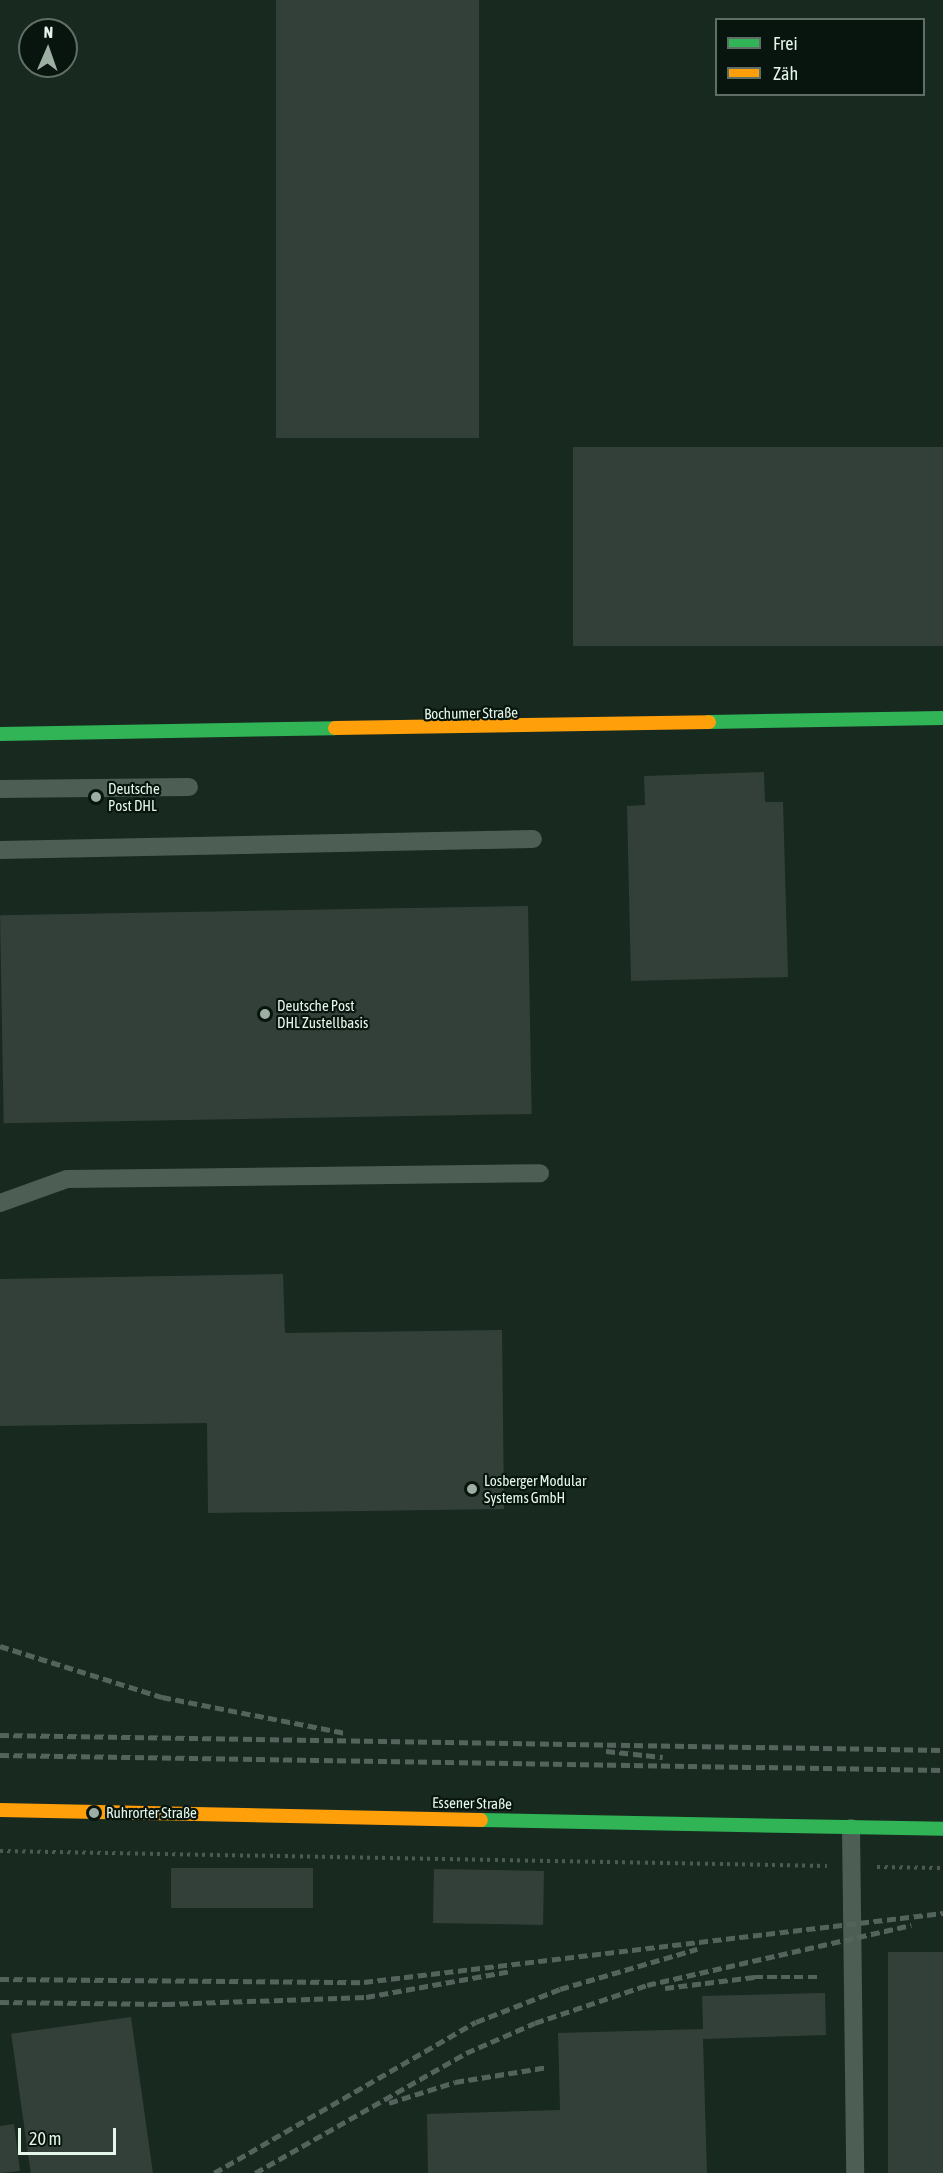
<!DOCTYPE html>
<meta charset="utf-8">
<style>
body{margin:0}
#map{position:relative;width:943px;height:2173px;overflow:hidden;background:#182920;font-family:"Asap Condensed",sans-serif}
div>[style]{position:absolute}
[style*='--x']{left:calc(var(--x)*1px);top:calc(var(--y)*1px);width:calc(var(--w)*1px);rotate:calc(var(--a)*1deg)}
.building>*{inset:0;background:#334039;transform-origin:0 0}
.path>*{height:4px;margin-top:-2px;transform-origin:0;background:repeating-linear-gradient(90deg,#4c5a52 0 3px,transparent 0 7.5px)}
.lane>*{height:18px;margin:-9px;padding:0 9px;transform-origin:9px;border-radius:9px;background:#4d5e55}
.fast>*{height:14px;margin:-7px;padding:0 7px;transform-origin:7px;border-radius:7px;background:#30b455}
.slow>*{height:14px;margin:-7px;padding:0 7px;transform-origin:7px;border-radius:7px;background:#ff9f0a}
.rail>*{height:4.5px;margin-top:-2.25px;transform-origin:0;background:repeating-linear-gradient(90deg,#54645c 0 9px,transparent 0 13.5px)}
.dots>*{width:16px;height:16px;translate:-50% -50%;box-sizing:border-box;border:3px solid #08150e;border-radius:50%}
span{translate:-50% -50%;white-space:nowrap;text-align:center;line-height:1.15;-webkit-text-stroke:4.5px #08150e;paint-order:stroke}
.street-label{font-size:15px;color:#e4f5ea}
.poi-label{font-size:15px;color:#e4f5ea}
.left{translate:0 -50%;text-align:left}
.legend{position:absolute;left:715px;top:18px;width:210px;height:78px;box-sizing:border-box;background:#08150e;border:2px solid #606f66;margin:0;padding:8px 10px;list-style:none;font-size:18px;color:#e4f5ea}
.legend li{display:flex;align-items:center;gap:12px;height:30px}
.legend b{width:30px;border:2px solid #606f66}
.north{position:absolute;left:18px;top:18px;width:60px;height:60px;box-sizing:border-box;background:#08150e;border:2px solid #606f66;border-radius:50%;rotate:2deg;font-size:16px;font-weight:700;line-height:24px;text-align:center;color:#e4f5ea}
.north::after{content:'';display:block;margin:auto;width:21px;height:27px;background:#9daea3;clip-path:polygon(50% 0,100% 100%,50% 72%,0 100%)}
.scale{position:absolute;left:18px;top:2128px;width:98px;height:27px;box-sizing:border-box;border:3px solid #e4f5ea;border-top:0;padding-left:8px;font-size:18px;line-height:21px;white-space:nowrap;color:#e4f5ea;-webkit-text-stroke:4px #08150e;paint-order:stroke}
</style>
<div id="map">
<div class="building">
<div style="left:276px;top:0;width:203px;height:438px"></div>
<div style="left:943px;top:447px;width:199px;height:370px;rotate:90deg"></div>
<div style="clip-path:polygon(764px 772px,765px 802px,783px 802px,788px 977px,631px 981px,627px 806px,645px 805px,644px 776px)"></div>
<div style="left:528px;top:906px;width:208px;height:528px;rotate:89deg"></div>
<div style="clip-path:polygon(283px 1274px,285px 1333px,502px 1330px,504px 1509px,208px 1513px,207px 1423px,0 1426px,0 1279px)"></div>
<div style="left:171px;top:1868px;width:142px;height:40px"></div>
<div style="left:434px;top:1869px;width:110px;height:54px;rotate:1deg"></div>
<div style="left:943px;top:1952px;width:221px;height:55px;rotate:90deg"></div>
<div style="clip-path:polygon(825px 1993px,826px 2035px,703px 2039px,707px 2173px,428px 2173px,427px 2114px,560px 2110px,558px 2033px,703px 2029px,702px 1996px)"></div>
<div style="left:131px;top:2017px;width:158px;height:121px;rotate:82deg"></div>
<div style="clip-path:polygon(14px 2124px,20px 2171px,0 2173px,0 2126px)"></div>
</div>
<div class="path">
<div style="--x:0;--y:1851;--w:827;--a:1.04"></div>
<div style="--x:877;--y:1867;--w:66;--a:0.9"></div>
</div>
<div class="lane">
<div style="--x:0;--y:789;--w:189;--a:-0.6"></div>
<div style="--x:0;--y:850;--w:533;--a:-1.18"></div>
<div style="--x:0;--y:1203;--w:71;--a:-19.7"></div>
<div style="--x:67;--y:1179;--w:473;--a:-0.7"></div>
<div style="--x:851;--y:1828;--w:345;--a:89.3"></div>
</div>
<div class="fast">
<div style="--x:709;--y:722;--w:234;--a:-1"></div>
<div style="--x:0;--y:734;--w:335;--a:-1"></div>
<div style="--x:481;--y:1820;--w:462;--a:1.1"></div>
</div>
<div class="slow">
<div style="--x:335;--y:728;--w:374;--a:-0.9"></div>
<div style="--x:0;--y:1810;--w:481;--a:1.2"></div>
</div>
<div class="rail">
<div style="--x:0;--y:1646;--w:170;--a:17.5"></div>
<div style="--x:162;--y:1697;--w:187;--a:11.1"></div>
<div style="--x:0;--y:1735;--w:943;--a:0.91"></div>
<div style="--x:606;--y:1751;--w:57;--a:6"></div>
<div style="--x:0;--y:1755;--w:943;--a:0.91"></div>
<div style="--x:0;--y:1979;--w:364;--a:0.5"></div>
<div style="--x:364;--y:1982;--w:583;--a:-6.8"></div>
<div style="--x:665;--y:1988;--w:90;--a:-7"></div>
<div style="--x:754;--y:1977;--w:64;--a:0"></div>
<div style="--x:0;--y:2002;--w:166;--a:0.7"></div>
<div style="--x:166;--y:2004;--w:200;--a:-2"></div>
<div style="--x:366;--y:1997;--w:146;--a:-10.2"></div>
<div style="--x:389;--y:2103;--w:69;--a:-17.7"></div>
<div style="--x:455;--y:2082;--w:94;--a:-9.2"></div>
<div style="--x:214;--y:2173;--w:302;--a:-30"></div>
<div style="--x:476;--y:2022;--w:90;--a:-21.4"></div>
<div style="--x:560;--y:1989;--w:143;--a:-16.3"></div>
<div style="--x:255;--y:2173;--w:243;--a:-29.6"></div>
<div style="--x:466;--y:2053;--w:75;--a:-23.5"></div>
<div style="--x:535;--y:2023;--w:118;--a:-18.7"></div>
<div style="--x:647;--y:1985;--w:271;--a:-12.8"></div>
</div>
<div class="dots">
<div style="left:96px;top:797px;background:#9daea3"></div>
<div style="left:265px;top:1014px;background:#9daea3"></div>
<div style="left:472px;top:1489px;background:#9daea3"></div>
<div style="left:94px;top:1813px;background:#9daea3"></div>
</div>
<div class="street-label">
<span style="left:471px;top:713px;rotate:-1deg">Bochumer Straße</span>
<span style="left:472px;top:1803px;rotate:1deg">Essener Straße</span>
</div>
<div class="poi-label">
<span class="left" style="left:108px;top:797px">Deutsche<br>Post DHL</span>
<span class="left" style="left:277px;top:1014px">Deutsche Post<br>DHL Zustellbasis</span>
<span class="left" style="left:484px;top:1489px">Losberger Modular<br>Systems GmbH</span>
<span class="left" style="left:106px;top:1813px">Ruhrorter Straße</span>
</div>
<ul class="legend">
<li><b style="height:8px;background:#30b455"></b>Frei</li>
<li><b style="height:8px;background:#ff9f0a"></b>Zäh</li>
</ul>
<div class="north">N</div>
<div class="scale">20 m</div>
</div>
